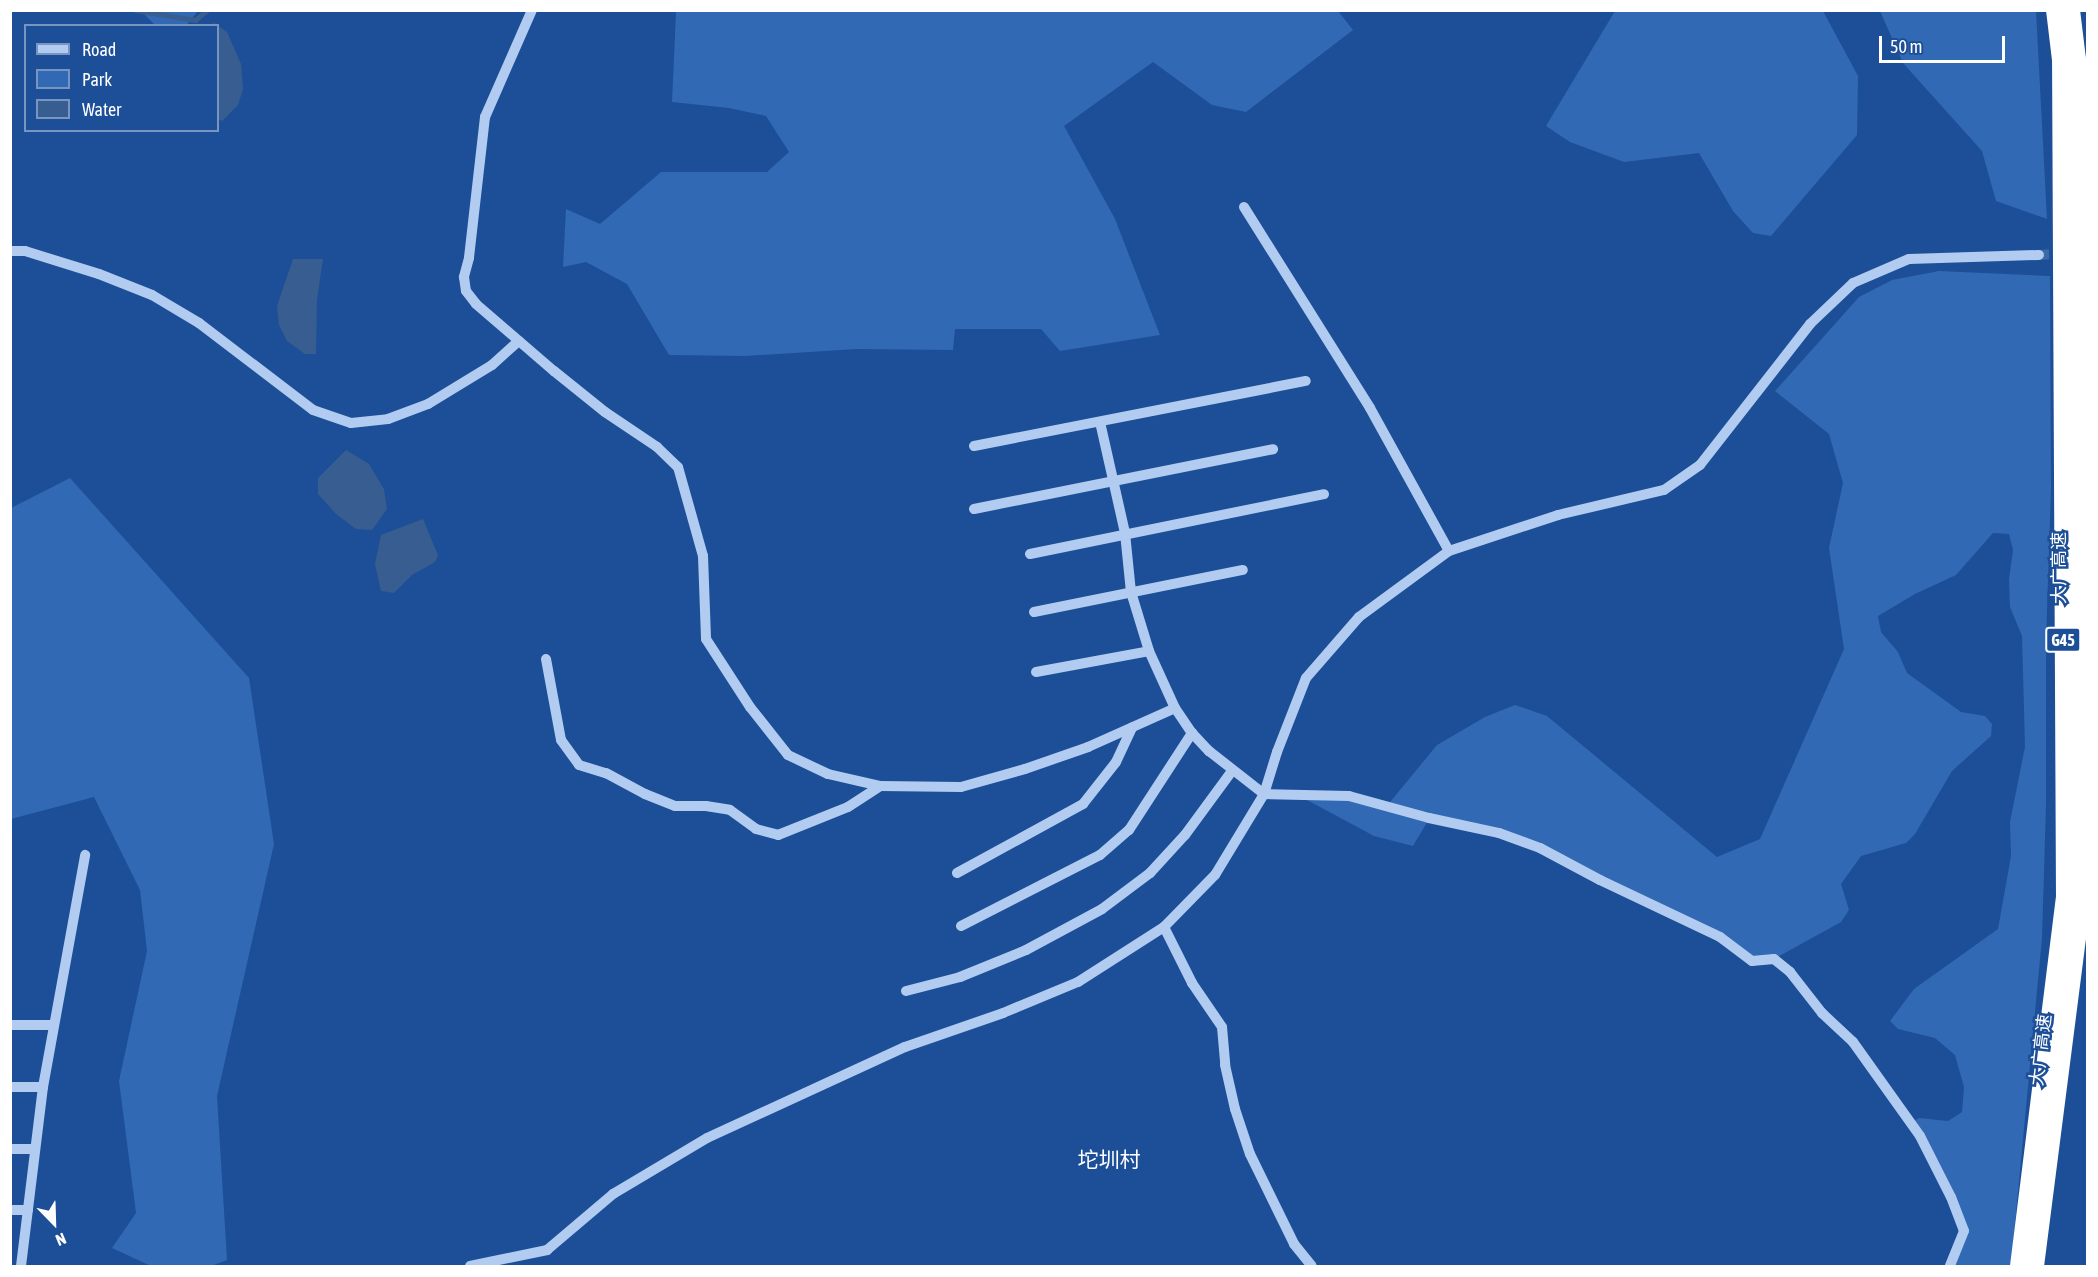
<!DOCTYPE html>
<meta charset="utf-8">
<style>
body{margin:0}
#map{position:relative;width:2098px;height:1277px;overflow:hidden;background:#1c4f97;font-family:"Asap Condensed","Noto Sans SC",sans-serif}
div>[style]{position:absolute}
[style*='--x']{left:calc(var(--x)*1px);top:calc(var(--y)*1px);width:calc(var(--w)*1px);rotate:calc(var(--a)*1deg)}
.green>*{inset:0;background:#3169b4}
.water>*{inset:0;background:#385d91}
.stream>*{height:5px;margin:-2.5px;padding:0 2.5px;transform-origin:2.5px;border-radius:2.5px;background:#385d91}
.minor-tunnel>*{height:10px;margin-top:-5px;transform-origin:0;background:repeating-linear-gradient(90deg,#3e69a7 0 10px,transparent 0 15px)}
.minor>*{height:10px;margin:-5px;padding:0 5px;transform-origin:5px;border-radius:5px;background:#b1ccf0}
.highway>*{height:18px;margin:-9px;padding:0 9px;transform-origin:9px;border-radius:9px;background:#fff}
span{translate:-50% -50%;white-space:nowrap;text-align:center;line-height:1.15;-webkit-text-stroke:5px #1c4f97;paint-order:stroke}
.shield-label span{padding:2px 4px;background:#1c4f97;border:2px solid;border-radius:4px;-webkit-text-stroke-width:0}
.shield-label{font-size:16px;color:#fff;font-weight:700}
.street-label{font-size:18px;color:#fff}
.quarter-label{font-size:21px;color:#fff}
.frame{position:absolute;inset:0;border:12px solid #fff;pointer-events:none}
.legend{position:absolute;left:24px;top:24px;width:195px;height:108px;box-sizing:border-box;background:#1c4f97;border:2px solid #7795c1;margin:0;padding:8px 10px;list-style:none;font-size:18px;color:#fff}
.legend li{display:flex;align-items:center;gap:12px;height:30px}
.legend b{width:30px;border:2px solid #7795c1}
.north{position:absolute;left:24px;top:1193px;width:60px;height:60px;-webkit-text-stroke:4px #1c4f97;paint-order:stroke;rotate:157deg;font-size:16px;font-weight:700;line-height:24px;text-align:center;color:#fff}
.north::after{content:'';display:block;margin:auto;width:21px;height:27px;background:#fff;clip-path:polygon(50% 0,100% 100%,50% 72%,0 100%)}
.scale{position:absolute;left:1879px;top:36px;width:126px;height:27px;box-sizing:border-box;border:3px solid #fff;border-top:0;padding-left:8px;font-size:18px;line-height:21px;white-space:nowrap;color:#fff;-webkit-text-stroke:4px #1c4f97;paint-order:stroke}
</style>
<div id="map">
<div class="green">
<div style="clip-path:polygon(141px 11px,198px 11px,186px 26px,155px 25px)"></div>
<div style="clip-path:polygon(1338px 11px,1353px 30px,1246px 112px,1212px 105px,1153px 62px,1064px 126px,1115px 219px,1160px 335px,1060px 351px,1041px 329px,955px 329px,953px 350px,857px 349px,745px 356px,669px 355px,627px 284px,586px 262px,563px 267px,566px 209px,600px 224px,661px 172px,767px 172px,789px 152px,766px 116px,729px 108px,672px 102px,676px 11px)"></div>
<div style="clip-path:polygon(1615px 11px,1823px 11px,1858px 76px,1857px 135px,1771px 236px,1753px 233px,1733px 211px,1699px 153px,1624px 162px,1570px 142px,1546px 126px)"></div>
<div style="clip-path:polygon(1880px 11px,2036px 11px,2047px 219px,1996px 201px,1982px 151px,1903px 63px)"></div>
<div style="clip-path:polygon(1939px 271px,2050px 276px,2051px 489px,2046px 641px,2046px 805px,2042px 938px,2011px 1266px,1950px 1266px,1964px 1231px,1910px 1123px,1919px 1118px,1948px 1121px,1962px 1112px,1964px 1087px,1955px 1055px,1935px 1038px,1898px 1029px,1890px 1021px,1914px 989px,1998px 929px,2011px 856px,2010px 822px,2025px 747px,2022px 636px,2010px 607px,2009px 579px,2013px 550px,2009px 534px,1993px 533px,1956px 575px,1915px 594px,1878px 616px,1881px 632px,1898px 652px,1907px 673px,1961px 712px,1985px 716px,1992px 724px,1991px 736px,1952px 771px,1915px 834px,1906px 843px,1861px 856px,1841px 884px,1849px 910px,1841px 922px,1774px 959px,1752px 961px,1720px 937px,1540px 848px,1429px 819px,1413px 846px,1374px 836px,1307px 800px,1319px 795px,1386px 807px,1437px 745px,1485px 717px,1515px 705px,1547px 716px,1717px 857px,1760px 839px,1844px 649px,1829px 548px,1843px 483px,1829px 434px,1775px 391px,1859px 297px,1892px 280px)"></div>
<div style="clip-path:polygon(70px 478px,249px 678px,274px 844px,217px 1096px,227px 1260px,211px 1266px,151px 1266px,112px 1248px,136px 1213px,119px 1081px,147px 951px,140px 890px,94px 797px,11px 819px,11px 508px)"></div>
</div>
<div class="water">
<div style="clip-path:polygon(214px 23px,227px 32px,241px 64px,243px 89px,238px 105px,222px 121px,218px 119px,218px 26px,210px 25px)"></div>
<div style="clip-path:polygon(293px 259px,323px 259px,317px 300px,316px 354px,305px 354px,287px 341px,279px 325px,277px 306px)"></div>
<div style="clip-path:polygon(346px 450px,369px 464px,384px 489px,387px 509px,372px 530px,356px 529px,336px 514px,318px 494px,318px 478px)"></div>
<div style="clip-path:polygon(423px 519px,438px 555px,435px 562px,412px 575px,394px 593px,381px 591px,375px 564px,381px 535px)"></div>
</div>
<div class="stream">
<div style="--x:135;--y:10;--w:61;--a:9.5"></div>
<div style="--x:195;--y:20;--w:16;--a:-40"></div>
</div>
<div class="minor-tunnel">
<div style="--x:2039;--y:255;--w:49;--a:-3.5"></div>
</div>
<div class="minor">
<div style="--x:532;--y:10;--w:117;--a:113.7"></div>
<div style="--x:485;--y:117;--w:142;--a:96.5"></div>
<div style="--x:469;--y:258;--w:20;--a:105"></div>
<div style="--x:464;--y:277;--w:14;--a:82"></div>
<div style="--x:466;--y:291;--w:16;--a:52"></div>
<div style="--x:476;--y:304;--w:103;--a:40.7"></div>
<div style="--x:554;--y:371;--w:65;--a:38.8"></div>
<div style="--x:605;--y:412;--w:63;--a:33.9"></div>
<div style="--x:657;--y:447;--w:29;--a:44"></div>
<div style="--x:678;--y:467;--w:92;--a:74.3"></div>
<div style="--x:703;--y:556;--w:83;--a:87.9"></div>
<div style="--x:706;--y:639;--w:81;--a:57.1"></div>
<div style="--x:750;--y:707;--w:61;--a:51.6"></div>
<div style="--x:788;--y:755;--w:44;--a:25.4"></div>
<div style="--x:828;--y:774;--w:53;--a:13"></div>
<div style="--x:880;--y:786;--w:81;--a:0.7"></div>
<div style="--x:961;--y:787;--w:66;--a:-15.7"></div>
<div style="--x:1025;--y:769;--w:67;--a:-19.2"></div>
<div style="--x:1088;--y:747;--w:95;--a:-24.1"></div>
<div style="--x:1244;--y:207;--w:237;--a:57.9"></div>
<div style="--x:1370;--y:408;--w:163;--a:61.1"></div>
<div style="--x:10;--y:251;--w:15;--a:0"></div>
<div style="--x:25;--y:251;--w:77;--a:17.3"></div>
<div style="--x:99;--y:274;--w:57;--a:21.6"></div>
<div style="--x:152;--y:295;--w:55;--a:30.8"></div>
<div style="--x:199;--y:323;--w:143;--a:37.3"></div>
<div style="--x:313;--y:410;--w:40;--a:18.9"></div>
<div style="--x:351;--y:423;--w:37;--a:-6"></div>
<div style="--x:388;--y:419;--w:43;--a:-20.6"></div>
<div style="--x:428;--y:404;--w:75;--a:-31.4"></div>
<div style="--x:492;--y:365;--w:36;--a:-42"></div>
<div style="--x:1100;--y:422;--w:114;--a:77.3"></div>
<div style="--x:1125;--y:533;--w:59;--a:84.2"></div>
<div style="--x:1131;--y:592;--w:62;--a:73"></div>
<div style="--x:1149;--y:651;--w:63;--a:65.5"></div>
<div style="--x:1175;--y:708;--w:30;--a:56"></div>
<div style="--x:1192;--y:733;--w:25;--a:47"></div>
<div style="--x:1209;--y:751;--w:70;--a:38"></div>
<div style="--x:1264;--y:794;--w:85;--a:1.3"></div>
<div style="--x:1349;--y:796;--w:83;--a:15.4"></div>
<div style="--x:1429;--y:818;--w:72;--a:12.1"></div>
<div style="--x:1499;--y:833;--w:44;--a:20.1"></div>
<div style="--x:1540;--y:848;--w:68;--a:28.1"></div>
<div style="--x:1600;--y:880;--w:133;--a:25.4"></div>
<div style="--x:1720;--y:937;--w:40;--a:37"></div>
<div style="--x:1752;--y:961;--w:22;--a:-5"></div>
<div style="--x:1774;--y:959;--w:21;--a:39"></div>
<div style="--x:1790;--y:972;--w:52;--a:52"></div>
<div style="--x:1822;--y:1013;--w:42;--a:43.1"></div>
<div style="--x:1853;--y:1042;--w:115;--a:54.5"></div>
<div style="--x:1920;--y:1136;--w:68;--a:63.1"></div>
<div style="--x:1951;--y:1197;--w:36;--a:69"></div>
<div style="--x:1964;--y:1231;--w:38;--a:112"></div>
<div style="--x:974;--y:446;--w:338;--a:-11.1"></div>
<div style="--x:974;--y:509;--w:305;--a:-11.3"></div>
<div style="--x:1030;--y:554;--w:300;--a:-11.5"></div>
<div style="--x:1034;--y:612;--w:213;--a:-11.4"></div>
<div style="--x:546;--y:659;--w:82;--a:79.5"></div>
<div style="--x:561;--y:740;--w:31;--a:54"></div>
<div style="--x:579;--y:765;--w:28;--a:17"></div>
<div style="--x:606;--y:773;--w:44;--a:28.3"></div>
<div style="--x:645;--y:794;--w:32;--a:22"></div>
<div style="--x:675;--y:806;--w:31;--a:0"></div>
<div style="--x:706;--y:806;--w:24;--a:9"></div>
<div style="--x:730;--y:810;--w:32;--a:36"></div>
<div style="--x:756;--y:829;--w:23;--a:15"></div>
<div style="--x:778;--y:835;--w:75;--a:-21.8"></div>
<div style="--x:848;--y:807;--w:38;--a:-33"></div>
<div style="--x:1036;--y:672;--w:115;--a:-10.5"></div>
<div style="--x:957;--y:873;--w:144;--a:-28.7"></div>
<div style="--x:1083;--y:804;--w:53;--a:-51.8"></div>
<div style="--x:1116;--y:762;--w:38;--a:-65"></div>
<div style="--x:961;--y:926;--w:156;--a:-27.1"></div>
<div style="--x:1100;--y:855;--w:38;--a:-41"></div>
<div style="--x:1129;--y:830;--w:116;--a:-57"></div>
<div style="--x:1164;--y:927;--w:63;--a:63.4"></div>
<div style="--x:1192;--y:983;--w:53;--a:55.7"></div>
<div style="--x:1222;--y:1027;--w:38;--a:85"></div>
<div style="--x:1225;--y:1065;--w:45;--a:77.2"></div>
<div style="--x:1235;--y:1109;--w:47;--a:71.6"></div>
<div style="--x:1250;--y:1154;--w:100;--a:63.9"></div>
<div style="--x:1294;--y:1244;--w:28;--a:51"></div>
<div style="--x:906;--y:991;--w:56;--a:-14.5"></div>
<div style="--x:960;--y:977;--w:71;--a:-22.2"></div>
<div style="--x:1026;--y:950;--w:86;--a:-28.3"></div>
<div style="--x:1102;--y:909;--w:60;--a:-36.9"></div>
<div style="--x:1150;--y:873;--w:52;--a:-47.4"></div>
<div style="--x:1185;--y:835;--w:79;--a:-53.7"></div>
<div style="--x:10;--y:1025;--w:44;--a:0"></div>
<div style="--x:10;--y:1087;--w:33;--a:0"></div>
<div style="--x:10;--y:1149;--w:25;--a:0"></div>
<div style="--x:10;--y:1210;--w:18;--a:0"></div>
<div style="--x:21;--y:1266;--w:180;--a:-83"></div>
<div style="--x:43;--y:1087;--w:236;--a:-79.7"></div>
<div style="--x:470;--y:1266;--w:79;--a:-11.7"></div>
<div style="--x:547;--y:1250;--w:87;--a:-40.3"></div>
<div style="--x:613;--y:1194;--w:109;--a:-30.8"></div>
<div style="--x:707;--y:1138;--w:218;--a:-24.7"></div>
<div style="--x:905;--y:1047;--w:104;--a:-19.1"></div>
<div style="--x:1003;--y:1013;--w:81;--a:-22.5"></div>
<div style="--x:1078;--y:982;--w:102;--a:-32.6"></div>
<div style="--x:1164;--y:927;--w:73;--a:-45.6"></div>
<div style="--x:1215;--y:875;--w:95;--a:-58.8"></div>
<div style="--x:1264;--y:794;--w:44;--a:-72.8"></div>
<div style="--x:1277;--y:752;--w:79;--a:-68.6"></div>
<div style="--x:1306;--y:678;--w:81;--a:-49"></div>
<div style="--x:1359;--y:617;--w:112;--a:-36.3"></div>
<div style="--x:1449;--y:551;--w:115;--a:-18.3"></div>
<div style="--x:1558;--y:515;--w:109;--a:-13.3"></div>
<div style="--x:1664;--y:490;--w:44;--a:-34.8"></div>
<div style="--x:1700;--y:465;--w:179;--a:-52"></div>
<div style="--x:1810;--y:324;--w:59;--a:-43.6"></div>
<div style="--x:1853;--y:283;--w:61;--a:-23.2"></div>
<div style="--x:1909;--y:259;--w:130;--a:-1.8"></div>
</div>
<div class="highway">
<div style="--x:2019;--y:1266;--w:370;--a:-82.9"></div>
<div style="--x:2065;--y:899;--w:839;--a:-90.27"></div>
<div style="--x:2061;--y:60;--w:50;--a:-96.8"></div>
<div style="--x:2035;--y:1266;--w:368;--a:-82.7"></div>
<div style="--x:2082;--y:901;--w:842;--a:-90.34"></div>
<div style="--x:2077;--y:59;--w:49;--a:-97"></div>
</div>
<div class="shield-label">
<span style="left:2063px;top:640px">G45</span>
</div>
<div class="street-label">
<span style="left:2059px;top:568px;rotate:-90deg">大广高速</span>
<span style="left:2041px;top:1050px;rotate:-83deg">大广高速</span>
</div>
<div class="quarter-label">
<span style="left:1109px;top:1159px">坨圳村</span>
</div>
<div class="frame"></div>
<ul class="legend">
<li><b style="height:8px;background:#b1ccf0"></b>Road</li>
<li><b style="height:16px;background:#3169b4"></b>Park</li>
<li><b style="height:16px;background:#385d91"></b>Water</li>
</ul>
<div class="north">N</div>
<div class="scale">50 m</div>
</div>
